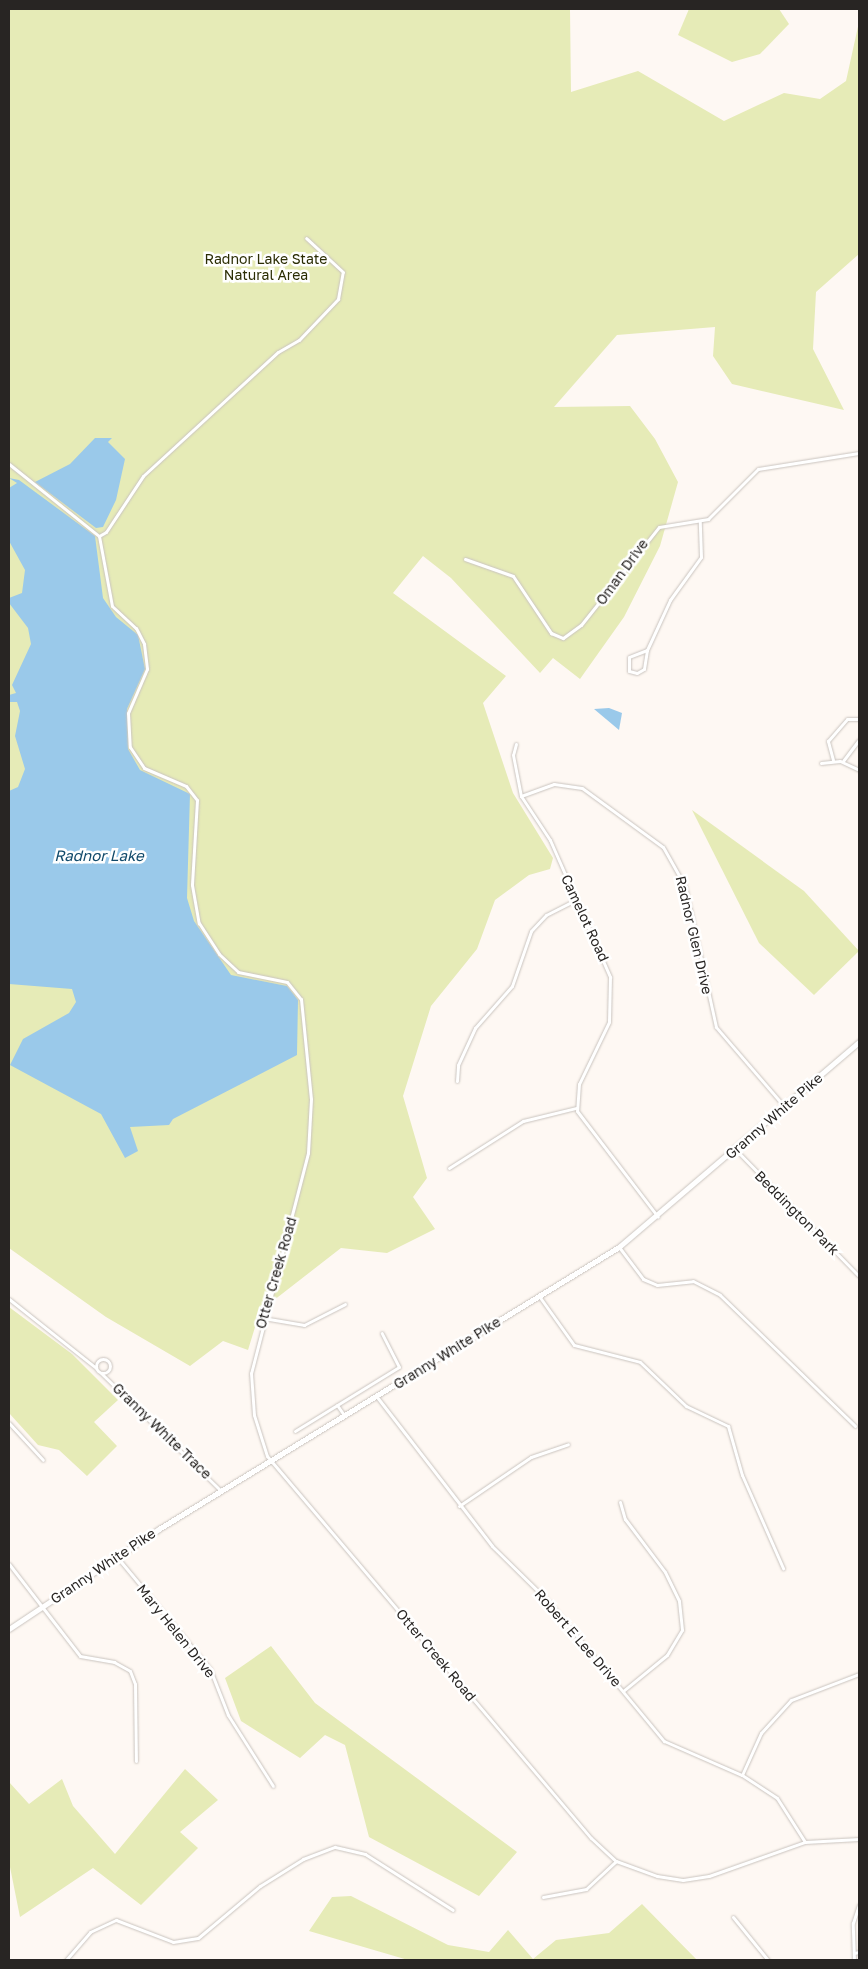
<!DOCTYPE html>
<style>
body{margin:0}
#map{position:relative;width:868px;height:1969px;overflow:hidden;background:#fef8f3;font-family:"Golos Text",sans-serif}
div>[style]{position:absolute}
[style*='--x']{left:calc(var(--x)*1px);top:calc(var(--y)*1px);width:calc(var(--w)*1px);rotate:calc(var(--a)*1deg)}
.green>*{inset:0;background:#e6ebb7}
.water>*{inset:0;background:#9ac9ea}
.roads{filter:drop-shadow(0 0 1px #cac4bf) drop-shadow(0 0 1px #cac4bf)}
.minor>*{height:3px;margin:-1.5px;padding:0 1.5px;transform-origin:1.5px;border-radius:1.5px;background:#fff}
.minor>.ring{margin:-1.5px;padding:0;box-sizing:content-box;background:none;border:3px solid #fff;border-radius:50%}
.secondary>*{height:4.5px;margin:-2.25px;padding:0 2.25px;transform-origin:2.25px;border-radius:2.25px;background:#fff}
span{translate:-50% -50%;white-space:nowrap;text-align:center;line-height:1.15;-webkit-text-stroke:5px #fff;paint-order:stroke}
.park-label{font-size:14px;color:#2b2d04}
.street-label{font-size:14px;color:#282523}
.water-label{font-size:15px;color:#10496a;font-style:italic}
.frame{position:absolute;inset:0;border:10px solid #282523;pointer-events:none}
</style>
<div id="map">
<div class="green">
<div style="clip-path:polygon(9px 9px,570px 9px,571px 92px,638px 71px,724px 121px,784px 93px,820px 99px,846px 81px,859px 22px,859px 254px,816px 292px,813px 349px,844px 410px,732px 384px,713px 356px,715px 327px,617px 335px,554px 407px,630px 406px,655px 439px,678px 482px,660px 546px,624px 617px,580px 679px,553px 658px,540px 673px,451px 578px,423px 556px,393px 593px,506px 676px,483px 703px,513px 793px,553px 858px,550px 869px,529px 875px,495px 900px,477px 949px,431px 1006px,403px 1096px,427px 1178px,413px 1197px,435px 1229px,387px 1253px,341px 1248px,260px 1311px,248px 1350px,223px 1341px,190px 1366px,106px 1317px,9px 1248px)"></div>
<div style="clip-path:polygon(689px 9px,779px 9px,789px 24px,760px 54px,732px 62px,678px 35px)"></div>
<div style="clip-path:polygon(692px 810px,804px 891px,859px 951px,814px 995px,759px 943px)"></div>
<div style="clip-path:polygon(9px 1307px,72px 1354px,118px 1400px,94px 1422px,117px 1446px,87px 1476px,59px 1450px,38px 1445px,9px 1413px)"></div>
<div style="clip-path:polygon(271px 1646px,315px 1703px,517px 1852px,479px 1896px,369px 1837px,345px 1745px,325px 1735px,300px 1758px,241px 1721px,225px 1678px)"></div>
<div style="clip-path:polygon(185px 1769px,218px 1800px,180px 1832px,198px 1848px,141px 1905px,93px 1868px,20px 1917px,9px 1862px,9px 1782px,29px 1804px,62px 1779px,73px 1806px,115px 1854px)"></div>
<div style="clip-path:polygon(351px 1896px,448px 1945px,489px 1952px,508px 1930px,533px 1959px,556px 1940px,609px 1933px,642px 1904px,697px 1960px,408px 1960px,309px 1931px,332px 1897px)"></div>
</div>
<div class="water">
<div style="clip-path:polygon(95px 438px,112px 438px,108px 442px,125px 459px,116px 500px,103px 527px,96px 528px,35px 482px,70px 464px)"></div>
<div style="clip-path:polygon(9px 478px,19px 480px,95px 536px,103px 598px,116px 617px,138px 635px,145px 669px,127px 709px,128px 749px,140px 770px,190px 794px,187px 898px,194px 921px,231px 975px,287px 986px,298px 1000px,297px 1055px,173px 1119px,169px 1125px,130px 1127px,138px 1151px,125px 1158px,101px 1114px,10px 1065px,23px 1039px,69px 1013px,76px 1002px,72px 989px,9px 984px,9px 791px,18px 787px,25px 769px,15px 736px,20px 711px,17px 702px,9px 702px,9px 695px,16px 693px,12px 685px,31px 644px,28px 628px,9px 603px,9px 598px,22px 593px,25px 570px,9px 541px,9px 488px,17px 483px)"></div>
<div style="clip-path:polygon(609px 708px,622px 713px,619px 730px,594px 709px)"></div>
</div>
<div class="roads">
<div class="minor">
<div style="--x:9;--y:464;--w:115;--a:38.7"></div>
<div style="--x:99;--y:536;--w:71;--a:79.5"></div>
<div style="--x:112;--y:606;--w:33;--a:43"></div>
<div style="--x:136;--y:628;--w:18;--a:63"></div>
<div style="--x:144;--y:644;--w:25;--a:83"></div>
<div style="--x:147;--y:669;--w:48;--a:113.4"></div>
<div style="--x:128;--y:713;--w:34;--a:87"></div>
<div style="--x:130;--y:747;--w:25;--a:56"></div>
<div style="--x:144;--y:768;--w:46;--a:23.2"></div>
<div style="--x:186;--y:786;--w:18;--a:52"></div>
<div style="--x:197;--y:800;--w:85;--a:93.4"></div>
<div style="--x:192;--y:885;--w:39;--a:80"></div>
<div style="--x:199;--y:923;--w:37;--a:57"></div>
<div style="--x:219;--y:954;--w:26;--a:43"></div>
<div style="--x:238;--y:972;--w:50;--a:11.5"></div>
<div style="--x:287;--y:982;--w:22;--a:51"></div>
<div style="--x:301;--y:999;--w:100;--a:84.3"></div>
<div style="--x:311;--y:1099;--w:54;--a:93.2"></div>
<div style="--x:308;--y:1153;--w:227;--a:104.5"></div>
<div style="--x:251;--y:1373;--w:42;--a:85.9"></div>
<div style="--x:254;--y:1415;--w:43;--a:72.4"></div>
<div style="--x:267;--y:1456;--w:501;--a:49.7"></div>
<div style="--x:591;--y:1838;--w:34;--a:43"></div>
<div style="--x:616;--y:1861;--w:44;--a:20.1"></div>
<div style="--x:657;--y:1876;--w:26;--a:9"></div>
<div style="--x:683;--y:1880;--w:26;--a:-9"></div>
<div style="--x:709;--y:1876;--w:102;--a:-19.5"></div>
<div style="--x:805;--y:1842;--w:54;--a:-3.2"></div>
<div style="--x:99;--y:536;--w:8;--a:-30"></div>
<div style="--x:106;--y:532;--w:67;--a:-56.5"></div>
<div style="--x:143;--y:476;--w:183;--a:-42.6"></div>
<div style="--x:278;--y:352;--w:24;--a:-30"></div>
<div style="--x:299;--y:340;--w:57;--a:-46.4"></div>
<div style="--x:338;--y:299;--w:27;--a:-80"></div>
<div style="--x:343;--y:272;--w:50;--a:-137.4"></div>
<div style="--x:465;--y:559;--w:51;--a:19.5"></div>
<div style="--x:513;--y:576;--w:69;--a:56.3"></div>
<div style="--x:551;--y:633;--w:13;--a:23"></div>
<div style="--x:563;--y:638;--w:22;--a:-36"></div>
<div style="--x:581;--y:625;--w:125;--a:-51.5"></div>
<div style="--x:659;--y:527;--w:50;--a:-9.3"></div>
<div style="--x:708;--y:519;--w:71;--a:-45"></div>
<div style="--x:758;--y:469;--w:102;--a:-9"></div>
<div style="--x:647;--y:650;--w:19;--a:159"></div>
<div style="--x:629;--y:657;--w:14;--a:90"></div>
<div style="--x:629;--y:671;--w:8;--a:14"></div>
<div style="--x:637;--y:673;--w:8;--a:-30"></div>
<div style="--x:644;--y:669;--w:19;--a:-81"></div>
<div style="--x:647;--y:650;--w:55;--a:-65.3"></div>
<div style="--x:670;--y:600;--w:53;--a:-54.2"></div>
<div style="--x:701;--y:557;--w:36;--a:-92"></div>
<div style="--x:516;--y:744;--w:11;--a:105"></div>
<div style="--x:513;--y:755;--w:42;--a:79"></div>
<div style="--x:521;--y:796;--w:53;--a:56.6"></div>
<div style="--x:550;--y:840;--w:150;--a:66.3"></div>
<div style="--x:610;--y:977;--w:45;--a:91.3"></div>
<div style="--x:609;--y:1022;--w:69;--a:115.8"></div>
<div style="--x:579;--y:1084;--w:27;--a:94"></div>
<div style="--x:577;--y:1111;--w:133;--a:52.6"></div>
<div style="--x:833;--y:760;--w:20;--a:-105"></div>
<div style="--x:828;--y:741;--w:29;--a:-49"></div>
<div style="--x:847;--y:719;--w:12;--a:0"></div>
<div style="--x:843;--y:761;--w:26;--a:-53"></div>
<div style="--x:821;--y:763;--w:19;--a:-6"></div>
<div style="--x:840;--y:761;--w:21;--a:25"></div>
<div style="--x:521;--y:796;--w:35;--a:-20"></div>
<div style="--x:554;--y:784;--w:28;--a:8"></div>
<div style="--x:582;--y:788;--w:100;--a:36.1"></div>
<div style="--x:663;--y:847;--w:45;--a:60.6"></div>
<div style="--x:685;--y:886;--w:144;--a:77.6"></div>
<div style="--x:716;--y:1027;--w:104;--a:49.3"></div>
<div style="--x:457;--y:1081;--w:16;--a:-86"></div>
<div style="--x:458;--y:1065;--w:41;--a:-65.3"></div>
<div style="--x:475;--y:1028;--w:56;--a:-48.6"></div>
<div style="--x:512;--y:986;--w:58;--a:-70.9"></div>
<div style="--x:531;--y:931;--w:22;--a:-47"></div>
<div style="--x:546;--y:915;--w:35;--a:-27"></div>
<div style="--x:735;--y:1149;--w:177;--a:45.7"></div>
<div style="--x:449;--y:1168;--w:88;--a:-32.4"></div>
<div style="--x:523;--y:1121;--w:55;--a:-13.8"></div>
<div style="--x:619;--y:1247;--w:40;--a:53"></div>
<div style="--x:643;--y:1279;--w:15;--a:23"></div>
<div style="--x:657;--y:1285;--w:36;--a:-6"></div>
<div style="--x:693;--y:1281;--w:30;--a:27"></div>
<div style="--x:720;--y:1295;--w:188;--a:44.1"></div>
<div style="--x:539;--y:1296;--w:60;--a:54.5"></div>
<div style="--x:574;--y:1345;--w:68;--a:14.4"></div>
<div style="--x:640;--y:1362;--w:64;--a:43.7"></div>
<div style="--x:686;--y:1406;--w:47;--a:25.5"></div>
<div style="--x:728;--y:1426;--w:51;--a:74.1"></div>
<div style="--x:742;--y:1475;--w:102;--a:66.2"></div>
<div style="--x:9;--y:1299;--w:111;--a:38.4"></div>
<div style="--x:263;--y:1318;--w:42;--a:9.7"></div>
<div style="--x:304;--y:1325;--w:46;--a:-27.1"></div>
<div class="ring" style="left:96px;top:1359px;width:11px;height:11px"></div>
<div style="--x:101;--y:1373;--w:168;--a:44.5"></div>
<div style="--x:377;--y:1397;--w:188;--a:52.3"></div>
<div style="--x:492;--y:1546;--w:78;--a:44.5"></div>
<div style="--x:548;--y:1601;--w:182;--a:50.4"></div>
<div style="--x:664;--y:1741;--w:85;--a:23.6"></div>
<div style="--x:742;--y:1775;--w:42;--a:33.3"></div>
<div style="--x:777;--y:1798;--w:52;--a:57.5"></div>
<div style="--x:337;--y:1405;--w:12;--a:55"></div>
<div style="--x:9;--y:1423;--w:50;--a:47.4"></div>
<div style="--x:295;--y:1431;--w:122;--a:-31.6"></div>
<div style="--x:399;--y:1367;--w:38;--a:-117"></div>
<div style="--x:620;--y:1502;--w:18;--a:74"></div>
<div style="--x:625;--y:1519;--w:66;--a:53"></div>
<div style="--x:665;--y:1572;--w:32;--a:64"></div>
<div style="--x:679;--y:1601;--w:29;--a:84"></div>
<div style="--x:682;--y:1630;--w:29;--a:121"></div>
<div style="--x:667;--y:1655;--w:57;--a:140.7"></div>
<div style="--x:459;--y:1506;--w:87;--a:-34.2"></div>
<div style="--x:531;--y:1457;--w:39;--a:-19"></div>
<div style="--x:117;--y:1557;--w:146;--a:50.3"></div>
<div style="--x:210;--y:1669;--w:49;--a:68.6"></div>
<div style="--x:228;--y:1715;--w:84;--a:57.6"></div>
<div style="--x:9;--y:1564;--w:116;--a:52.3"></div>
<div style="--x:80;--y:1656;--w:35;--a:10"></div>
<div style="--x:114;--y:1662;--w:18;--a:29"></div>
<div style="--x:130;--y:1671;--w:14;--a:69"></div>
<div style="--x:135;--y:1684;--w:77;--a:89.3"></div>
<div style="--x:742;--y:1775;--w:46;--a:-65.7"></div>
<div style="--x:761;--y:1733;--w:45;--a:-47.7"></div>
<div style="--x:791;--y:1700;--w:73;--a:-20.9"></div>
<div style="--x:543;--y:1897;--w:44;--a:-10.5"></div>
<div style="--x:586;--y:1889;--w:41;--a:-43"></div>
<div style="--x:733;--y:1917;--w:55;--a:50.9"></div>
<div style="--x:854;--y:1953;--w:5;--a:-11"></div>
<div style="--x:66;--y:1960;--w:37;--a:-49"></div>
<div style="--x:90;--y:1932;--w:29;--a:-25"></div>
<div style="--x:116;--y:1920;--w:61;--a:21.1"></div>
<div style="--x:173;--y:1942;--w:25;--a:-9"></div>
<div style="--x:198;--y:1938;--w:81;--a:-40"></div>
<div style="--x:260;--y:1886;--w:51;--a:-32.1"></div>
<div style="--x:303;--y:1859;--w:34;--a:-21"></div>
<div style="--x:335;--y:1847;--w:31;--a:13"></div>
<div style="--x:365;--y:1854;--w:104;--a:32.5"></div>
<div style="--x:854;--y:1960;--w:37;--a:-92"></div>
<div style="--x:853;--y:1923;--w:19;--a:-72"></div>
</div>
<div class="secondary">
<div style="--x:9;--y:1629;--w:180;--a:-33.7"></div>
<div style="--x:159;--y:1529;--w:540;--a:-31.51"></div>
<div style="--x:619;--y:1247;--w:316;--a:-40.5"></div>
</div>
</div>
<div class="park-label">
<span style="left:266px;top:267px">Radnor Lake State<br>Natural Area</span>
</div>
<div class="street-label">
<span style="left:622px;top:572px;rotate:-54deg">Oman Drive</span>
<span style="left:585px;top:918px;rotate:65deg">Camelot Road</span>
<span style="left:694px;top:935px;rotate:77deg">Radnor Glen Drive</span>
<span style="left:774px;top:1116px;rotate:-41deg">Granny White Pike</span>
<span style="left:797px;top:1213px;rotate:45deg">Beddington Park</span>
<span style="left:276px;top:1273px;rotate:-74deg">Otter Creek Road</span>
<span style="left:447px;top:1353px;rotate:-32deg">Granny White Pike</span>
<span style="left:162px;top:1431px;rotate:44deg">Granny White Trace</span>
<span style="left:103px;top:1566px;rotate:-34deg">Granny White Pike</span>
<span style="left:176px;top:1631px;rotate:51deg">Mary Helen Drive</span>
<span style="left:578px;top:1638px;rotate:49deg">Robert E Lee Drive</span>
<span style="left:436px;top:1655px;rotate:50deg">Otter Creek Road</span>
</div>
<div class="water-label">
<span style="left:99px;top:856px">Radnor Lake</span>
</div>
<div class="frame"></div>
</div>
